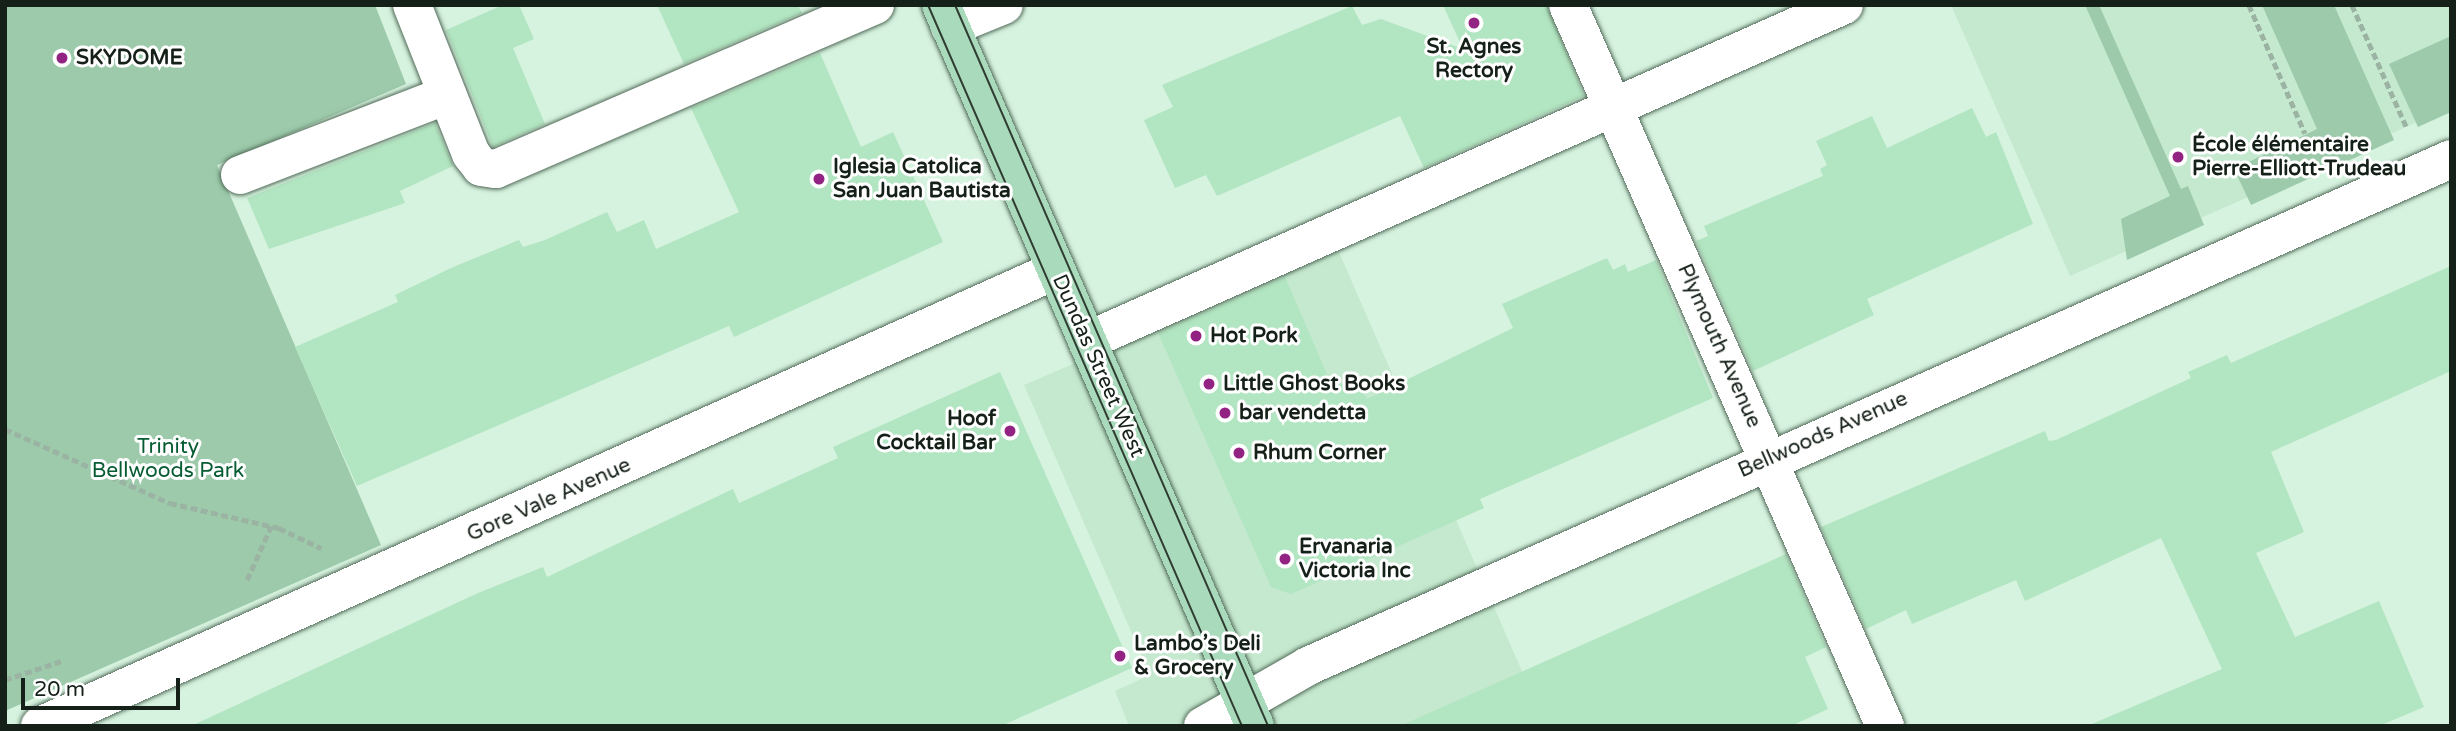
<!DOCTYPE html>
<meta charset="utf-8">
<style>
body{margin:0}
#map{position:relative;width:2456px;height:731px;overflow:hidden;background:#d6f3df;font-family:"Varela Round",sans-serif}
div>[style]{position:absolute}
[style*='--x']{left:calc(var(--x)*1px);top:calc(var(--y)*1px);width:calc(var(--w)*1px);rotate:calc(var(--a)*1deg)}
.built>*{inset:0;background:#c5e9cf}
.green>*{inset:0;background:#9ccaaa}
.building>*{inset:0;background:#b2e5c1}
.path>*{height:4.5px;margin-top:-2.25px;transform-origin:0;background:repeating-linear-gradient(90deg,#9bb3a2 0 7px,transparent 0 10.5px)}
.roads{filter:drop-shadow(0 0 2px #516a58) drop-shadow(0 0 2px #516a58)}
.minor>*{height:38px;margin:-19px;padding:0 19px;transform-origin:19px;border-radius:19px;background:#fff}
.major>*{height:38px;margin:-19px;padding:0 19px;transform-origin:19px;border-radius:19px;background:#a9dabb}
.tram>*{height:2px;margin:-1px;padding:0 1px;transform-origin:1px;border-radius:1px;background:#303d33}
.dots>*{width:19px;height:19px;translate:-50% -50%;box-sizing:border-box;border:4px solid #fff;border-radius:50%}
span{translate:-50% -50%;white-space:nowrap;text-align:center;line-height:1.15;-webkit-text-stroke:6px #fff;paint-order:stroke}
.poi-label{font-size:21px;color:#152018;font-weight:700}
.left{translate:0 -50%;text-align:left}
.right{translate:-100% -50%;text-align:right}
.street-label{font-size:21px;color:#152018}
.park-label{font-size:21px;color:#065c32}
.frame{position:absolute;inset:0;border:7px solid #152018;pointer-events:none}
.scale{position:absolute;left:21px;top:678px;width:159px;height:32px;box-sizing:border-box;border:4px solid #152018;border-top:0;padding-left:9px;font-size:21px;line-height:24px;white-space:nowrap;color:#152018;-webkit-text-stroke:5px #fff;paint-order:stroke}
</style>
<div id="map">
<div class="built">
<div style="clip-path:polygon(1951px 5px,2451px 5px,2451px 107px,2070px 276px)"></div>
<div style="clip-path:polygon(1338px 250px,1546px 726px,1129px 726px,1115px 691px,1150px 675px,1024px 385px)"></div>
</div>
<div class="green">
<div style="clip-path:polygon(5px 5px,375px 5px,406px 84px,217px 165px,381px 545px,5px 711px)"></div>
<div style="clip-path:polygon(2085px 5px,2099px 5px,2181px 189px,2188px 186px,2204px 225px,2127px 260px,2121px 219px,2170px 196px)"></div>
<div style="clip-path:polygon(2262px 5px,2334px 5px,2394px 140px,2251px 205px,2234px 169px,2317px 129px)"></div>
<div style="clip-path:polygon(2451px 36px,2451px 112px,2418px 127px,2389px 64px)"></div>
</div>
<div class="building">
<div style="clip-path:polygon(503px 5px,519px 5px,534px 39px,513px 48px,545px 124px,493px 147px,446px 30px)"></div>
<div style="clip-path:polygon(657px 5px,798px 5px,802px 13px,684px 64px)"></div>
<div style="clip-path:polygon(1443px 5px,1547px 5px,1584px 96px,1424px 168px,1400px 116px,1217px 196px,1206px 175px,1175px 188px,1144px 120px,1173px 107px,1162px 85px,1352px 6px,1362px 25px,1381px 19px,1463px 49px)"></div>
<div style="clip-path:polygon(820px 53px,861px 147px,893px 132px,943px 242px,734px 337px,729px 326px,357px 486px,295px 347px,398px 302px,395px 295px,451px 268px,519px 240px,523px 247px,545px 240px,607px 212px,617px 232px,644px 220px,656px 249px,739px 212px,691px 108px)"></div>
<div style="clip-path:polygon(1972px 108px,1986px 137px,1996px 132px,2033px 224px,1867px 299px,1874px 315px,1753px 371px,1696px 241px,1708px 236px,1704px 226px,1823px 176px,1820px 169px,1827px 165px,1816px 141px,1872px 116px,1887px 148px)"></div>
<div style="clip-path:polygon(435px 123px,453px 166px,400px 191px,405px 203px,269px 249px,247px 198px)"></div>
<div style="clip-path:polygon(1607px 258px,1613px 270px,1625px 264px,1628px 272px,1656px 260px,1713px 398px,1480px 499px,1484px 508px,1291px 594px,1271px 587px,1158px 333px,1285px 277px,1333px 388px,1357px 377px,1367px 399px,1513px 328px,1502px 304px)"></div>
<div style="clip-path:polygon(2451px 266px,2451px 371px,2271px 452px,2304px 532px,2256px 553px,2295px 637px,2379px 601px,2424px 707px,2379px 726px,2087px 726px,2222px 669px,2161px 538px,2025px 601px,2016px 580px,1912px 624px,1906px 610px,1866px 629px,1821px 527px,2045px 431px,2049px 441px,2056px 440px,2191px 378px,2188px 372px,2227px 355px,2231px 363px)"></div>
<div style="clip-path:polygon(1000px 372px,1132px 668px,1001px 726px,191px 726px,478px 593px,543px 567px,547px 577px,733px 489px,739px 503px,838px 458px,833px 447px)"></div>
<div style="clip-path:polygon(1786px 554px,1826px 647px,1805px 657px,1828px 709px,1791px 726px,1400px 726px)"></div>
</div>
<div class="path">
<div style="--x:2249;--y:5;--w:140;--a:66.4"></div>
<div style="--x:2352;--y:5;--w:133;--a:65.9"></div>
<div style="--x:5;--y:429;--w:181;--a:24.2"></div>
<div style="--x:170;--y:503;--w:112;--a:12.9"></div>
<div style="--x:279;--y:528;--w:47;--a:25.5"></div>
<div style="--x:247;--y:580;--w:59;--a:-66"></div>
<div style="--x:5;--y:680;--w:59;--a:-18.7"></div>
</div>
<div class="roads">
<div class="minor">
<div style="--x:412;--y:5;--w:160;--a:68.4"></div>
<div style="--x:471;--y:154;--w:16;--a:52"></div>
<div style="--x:481;--y:167;--w:15;--a:8"></div>
<div style="--x:496;--y:169;--w:413;--a:-23.4"></div>
<div style="--x:1568;--y:5;--w:788;--a:66.27"></div>
<div style="--x:950;--y:27;--w:58;--a:-22.2"></div>
<div style="--x:240;--y:175;--w:222;--a:-21.1"></div>
<div style="--x:1087;--y:341;--w:828;--a:-23.93"></div>
<div style="--x:40;--y:726;--w:1114;--a:-24.17"></div>
<div style="--x:1203;--y:726;--w:121;--a:-29.7"></div>
<div style="--x:1308;--y:666;--w:1250;--a:-23.92"></div>
</div>
<div class="major">
<div style="--x:941;--y:5;--w:786;--a:66.47"></div>
</div>
</div>
<div class="tram">
<div style="--x:928;--y:5;--w:786;--a:66.47"></div>
<div style="--x:955;--y:5;--w:786;--a:66.53"></div>
</div>
<div class="dots">
<div style="left:1474px;top:23px;background:#932383"></div>
<div style="left:62px;top:58px;background:#932383"></div>
<div style="left:2178px;top:157px;background:#932383"></div>
<div style="left:819px;top:179px;background:#932383"></div>
<div style="left:1196px;top:336px;background:#932383"></div>
<div style="left:1209px;top:384px;background:#932383"></div>
<div style="left:1225px;top:413px;background:#932383"></div>
<div style="left:1010px;top:431px;background:#932383"></div>
<div style="left:1239px;top:453px;background:#932383"></div>
<div style="left:1285px;top:559px;background:#932383"></div>
<div style="left:1120px;top:656px;background:#932383"></div>
</div>
<div class="poi-label">
<span style="left:1474px;top:59px">St. Agnes<br>Rectory</span>
<span class="left" style="left:76px;top:58px">SKYDOME</span>
<span class="left" style="left:2192px;top:157px">École élémentaire<br>Pierre-Elliott-Trudeau</span>
<span class="left" style="left:833px;top:179px">Iglesia Catolica<br>San Juan Bautista</span>
<span class="left" style="left:1210px;top:336px">Hot Pork</span>
<span class="left" style="left:1223px;top:384px">Little Ghost Books</span>
<span class="left" style="left:1239px;top:413px">bar vendetta</span>
<span class="right" style="left:996px;top:431px">Hoof<br>Cocktail Bar</span>
<span class="left" style="left:1253px;top:453px">Rhum Corner</span>
<span class="left" style="left:1299px;top:559px">Ervanaria<br>Victoria Inc</span>
<span class="left" style="left:1134px;top:656px">Lambo’s Deli<br>&amp; Grocery</span>
</div>
<div class="street-label">
<span style="left:1719px;top:346px;rotate:66deg">Plymouth Avenue</span>
<span style="left:1098px;top:366px;rotate:66deg">Dundas Street West</span>
<span style="left:1823px;top:435px;rotate:-24deg">Bellwoods Avenue</span>
<span style="left:549px;top:500px;rotate:-24deg">Gore Vale Avenue</span>
</div>
<div class="park-label">
<span style="left:168px;top:459px">Trinity<br>Bellwoods Park</span>
</div>
<div class="frame"></div>
<div class="scale">20 m</div>
</div>
